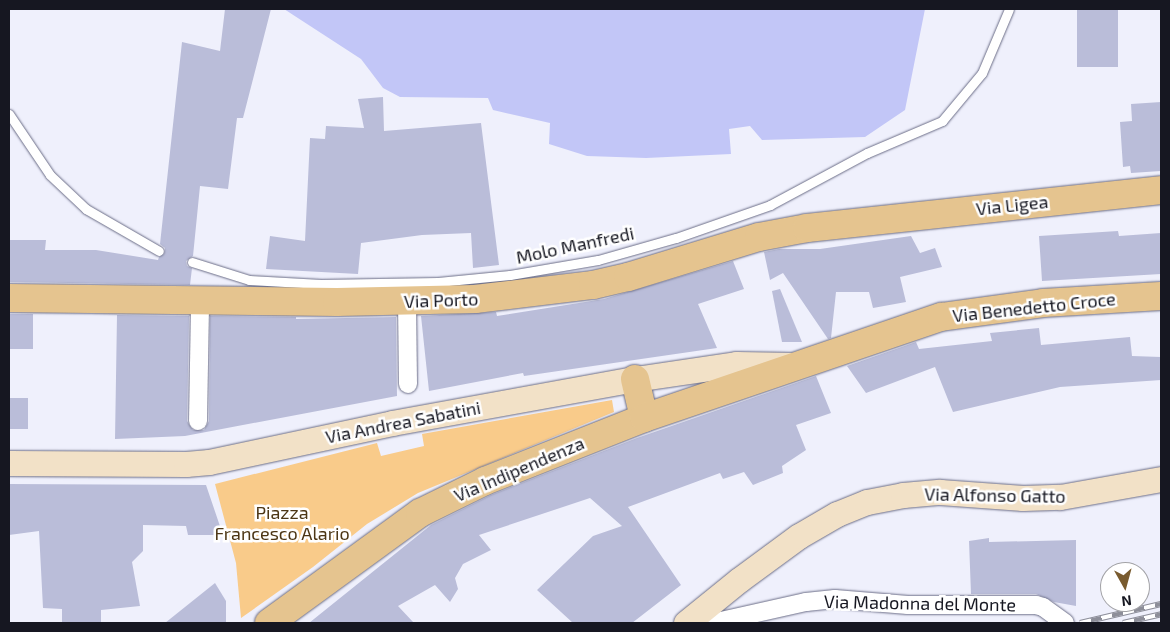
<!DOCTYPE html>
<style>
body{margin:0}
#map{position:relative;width:1170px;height:632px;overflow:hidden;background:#eff0fc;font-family:"Exo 2",sans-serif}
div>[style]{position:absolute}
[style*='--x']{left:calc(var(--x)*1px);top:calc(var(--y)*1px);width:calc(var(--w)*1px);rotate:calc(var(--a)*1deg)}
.green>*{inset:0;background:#f9cb8a}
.water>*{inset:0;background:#c2c6f7}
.building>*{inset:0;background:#babdd9;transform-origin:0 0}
.roads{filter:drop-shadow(0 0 1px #6b6d87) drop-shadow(0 0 1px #6b6d87)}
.lane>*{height:9px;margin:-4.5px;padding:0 4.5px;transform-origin:4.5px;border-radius:4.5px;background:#fff}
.street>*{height:18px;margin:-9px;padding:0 9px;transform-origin:9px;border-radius:9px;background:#fff}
.secondary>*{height:25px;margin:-12.5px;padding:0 12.5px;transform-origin:12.5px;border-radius:12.5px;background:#f2e1c7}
.primary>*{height:28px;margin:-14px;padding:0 14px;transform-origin:14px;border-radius:14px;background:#e5c48f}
.rail>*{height:5.5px;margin-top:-2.75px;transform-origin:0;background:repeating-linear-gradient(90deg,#fff 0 11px,#8d8e99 0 22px);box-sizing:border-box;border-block:1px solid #8d8e99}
span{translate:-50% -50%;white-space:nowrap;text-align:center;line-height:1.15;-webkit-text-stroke:5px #fff;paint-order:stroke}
.street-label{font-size:18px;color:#161721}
.park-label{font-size:18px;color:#4c3615}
.frame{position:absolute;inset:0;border:10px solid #161721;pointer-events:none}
.north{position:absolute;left:1100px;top:562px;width:50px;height:50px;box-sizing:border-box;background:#fff;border:1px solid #a2a2a6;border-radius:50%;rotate:173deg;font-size:14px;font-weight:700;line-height:20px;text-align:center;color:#161721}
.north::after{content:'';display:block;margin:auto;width:18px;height:22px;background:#795b2f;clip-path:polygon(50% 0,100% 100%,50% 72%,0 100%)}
</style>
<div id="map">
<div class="green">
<div style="clip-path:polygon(612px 400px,614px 412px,418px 493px,367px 524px,313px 567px,241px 618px,236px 563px,215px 484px,377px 443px,381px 456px,424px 446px,422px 434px)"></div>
</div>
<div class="water">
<div style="clip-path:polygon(284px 9px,925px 9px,905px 110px,865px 137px,762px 140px,750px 126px,729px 129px,731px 154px,646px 158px,587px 156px,549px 144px,550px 123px,493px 110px,488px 98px,400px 97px,383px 88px,361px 59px)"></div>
</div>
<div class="building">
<div style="clip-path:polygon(225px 9px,271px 9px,243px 118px,237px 118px,228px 189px,200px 186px,193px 256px,186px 261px,187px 266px,192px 268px,190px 285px,9px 282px,9px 240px,46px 240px,45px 250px,96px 250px,158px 260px,159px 257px,164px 254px,165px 248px,160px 244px,182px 42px,220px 51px)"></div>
<div style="left:1077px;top:9px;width:41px;height:58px"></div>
<div style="clip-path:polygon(383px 97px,384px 131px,481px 123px,499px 265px,473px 268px,471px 233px,422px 235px,361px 243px,358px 274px,266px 269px,270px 236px,305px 241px,310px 138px,325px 139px,326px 126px,364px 128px,358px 99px)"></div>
<div style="clip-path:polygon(1161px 102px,1161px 171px,1131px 173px,1130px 166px,1123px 167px,1120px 122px,1132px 121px,1131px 104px)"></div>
<div style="clip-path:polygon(1118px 231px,1119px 236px,1161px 233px,1161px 274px,1042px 281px,1039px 236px)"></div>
<div style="clip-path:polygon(911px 236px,920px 253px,935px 248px,942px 267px,900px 277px,906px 302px,873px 308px,869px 292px,836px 292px,831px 338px,828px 339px,783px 273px,770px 280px,764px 252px,779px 249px,820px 249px)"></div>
<div style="clip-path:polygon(733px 261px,744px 289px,698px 304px,717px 348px,524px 376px,523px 373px,429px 391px,421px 316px,496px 312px,497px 316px,604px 299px)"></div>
<div style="clip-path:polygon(780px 289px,802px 342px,782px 342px,772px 291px)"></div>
<div style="left:9px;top:314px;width:24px;height:35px"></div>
<div style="clip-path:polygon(117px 315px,189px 316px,187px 421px,193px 430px,204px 430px,209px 421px,210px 316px,296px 317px,296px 319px,396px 317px,397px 396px,185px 436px,115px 439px)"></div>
<div style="clip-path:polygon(1039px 328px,1041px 345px,1130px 337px,1132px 356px,1161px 357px,1161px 380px,1060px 387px,953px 412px,935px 367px,866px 393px,847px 366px,916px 342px,919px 349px,992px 341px,990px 333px)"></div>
<div style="clip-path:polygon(816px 376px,831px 413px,796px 425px,806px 450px,782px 466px,783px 473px,753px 485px,744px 472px,723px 479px,720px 473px,628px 507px,681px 585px,632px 623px,573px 623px,537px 590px,593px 536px,622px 526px,590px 498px,479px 535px,491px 550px,463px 564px,455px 578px,458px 589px,450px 602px,435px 585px,398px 606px,414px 623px,309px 623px,431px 525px,491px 495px,637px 438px)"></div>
<div style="left:9px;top:398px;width:19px;height:31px"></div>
<div style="clip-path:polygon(9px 484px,206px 485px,223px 535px,188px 535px,186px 526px,143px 525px,143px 551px,132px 562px,140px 606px,101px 610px,101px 623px,62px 623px,62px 609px,43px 608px,39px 531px,9px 535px)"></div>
<div style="clip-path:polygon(989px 538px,989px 542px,1076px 540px,1076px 606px,1054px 602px,1036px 594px,971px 594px,969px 541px)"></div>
<div style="clip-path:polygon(215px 583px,226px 601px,226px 623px,165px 623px)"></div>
</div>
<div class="roads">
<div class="lane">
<div style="--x:9;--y:114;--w:73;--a:56.1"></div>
<div style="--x:50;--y:175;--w:50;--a:43.4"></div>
<div style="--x:86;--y:209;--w:84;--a:29.9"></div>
<div style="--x:192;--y:262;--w:60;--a:17.5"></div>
<div style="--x:249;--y:280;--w:72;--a:3.2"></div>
<div style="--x:321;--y:284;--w:117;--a:-1"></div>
<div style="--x:438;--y:282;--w:72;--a:-5.6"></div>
<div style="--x:510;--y:275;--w:89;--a:-9.7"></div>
<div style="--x:598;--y:260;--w:81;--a:-15.8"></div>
<div style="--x:676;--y:238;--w:100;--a:-19.3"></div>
<div style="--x:770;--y:205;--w:110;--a:-28.2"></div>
<div style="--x:867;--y:153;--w:82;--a:-23.1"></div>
<div style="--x:942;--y:121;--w:62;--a:-50.2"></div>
<div style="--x:982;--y:73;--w:69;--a:-67.1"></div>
</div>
<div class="street">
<div style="--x:407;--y:302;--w:82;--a:89.3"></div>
<div style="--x:198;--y:421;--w:120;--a:-89"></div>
<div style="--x:712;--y:623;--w:96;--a:-12.6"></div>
<div style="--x:806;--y:602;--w:29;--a:-6"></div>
<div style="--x:835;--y:599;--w:73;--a:4.7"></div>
<div style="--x:908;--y:605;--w:128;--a:0"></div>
<div style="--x:1036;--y:605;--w:7;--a:16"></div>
<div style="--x:1043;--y:607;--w:27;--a:36"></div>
</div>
<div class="secondary">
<div style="--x:9;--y:463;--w:177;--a:0.3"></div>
<div style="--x:186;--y:464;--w:23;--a:-5"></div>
<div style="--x:209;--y:462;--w:187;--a:-12"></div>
<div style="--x:392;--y:423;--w:247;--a:-10.3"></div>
<div style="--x:635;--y:379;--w:102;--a:-8.4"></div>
<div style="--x:736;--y:364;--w:57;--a:1"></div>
<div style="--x:686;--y:623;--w:68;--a:-39.1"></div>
<div style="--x:739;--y:580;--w:74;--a:-36.3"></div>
<div style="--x:799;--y:536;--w:44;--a:-30.1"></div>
<div style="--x:837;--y:514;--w:32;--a:-22"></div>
<div style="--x:867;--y:502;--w:37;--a:-11"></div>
<div style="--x:903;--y:495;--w:37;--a:-5"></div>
<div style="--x:940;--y:492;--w:83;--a:4.1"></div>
<div style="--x:1023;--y:498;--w:37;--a:-2"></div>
<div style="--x:1060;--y:497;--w:103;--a:-10.1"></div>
</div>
<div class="primary">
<div style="--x:9;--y:298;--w:328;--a:0.7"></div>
<div style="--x:337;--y:302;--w:138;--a:-1.2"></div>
<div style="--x:475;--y:299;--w:119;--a:-6.8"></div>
<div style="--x:593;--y:285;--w:36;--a:-13"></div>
<div style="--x:628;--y:277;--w:137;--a:-17"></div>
<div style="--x:759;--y:237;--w:49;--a:-10.6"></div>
<div style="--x:807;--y:228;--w:356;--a:-6.1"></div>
<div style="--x:635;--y:379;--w:40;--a:77"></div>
<div style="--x:269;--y:623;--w:187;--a:-36.1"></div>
<div style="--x:420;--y:513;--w:72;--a:-26.2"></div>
<div style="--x:485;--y:481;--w:171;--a:-21.6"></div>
<div style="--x:644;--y:418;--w:314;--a:-18.8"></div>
<div style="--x:941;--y:317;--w:103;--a:-7.8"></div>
<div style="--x:1043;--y:303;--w:118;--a:-3.4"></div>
</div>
</div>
<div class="rail">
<div style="--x:1080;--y:623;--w:83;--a:-13.2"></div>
<div style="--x:1123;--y:623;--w:39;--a:-13"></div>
</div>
<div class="street-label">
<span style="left:1012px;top:205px;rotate:-6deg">Via Ligea</span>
<span style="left:575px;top:245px;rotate:-12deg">Molo Manfredi</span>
<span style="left:441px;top:300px;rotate:-2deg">Via Porto</span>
<span style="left:1034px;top:307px;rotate:-6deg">Via Benedetto Croce</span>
<span style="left:403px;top:422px;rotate:-11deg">Via Andrea Sabatini</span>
<span style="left:519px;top:469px;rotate:-23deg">Via Indipendenza</span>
<span style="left:995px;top:495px;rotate:1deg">Via Alfonso Gatto</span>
<span style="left:920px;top:603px;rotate:1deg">Via Madonna del Monte</span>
</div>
<div class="park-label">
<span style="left:282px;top:523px">Piazza<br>Francesco Alario</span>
</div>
<div class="frame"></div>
<div class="north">N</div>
</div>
